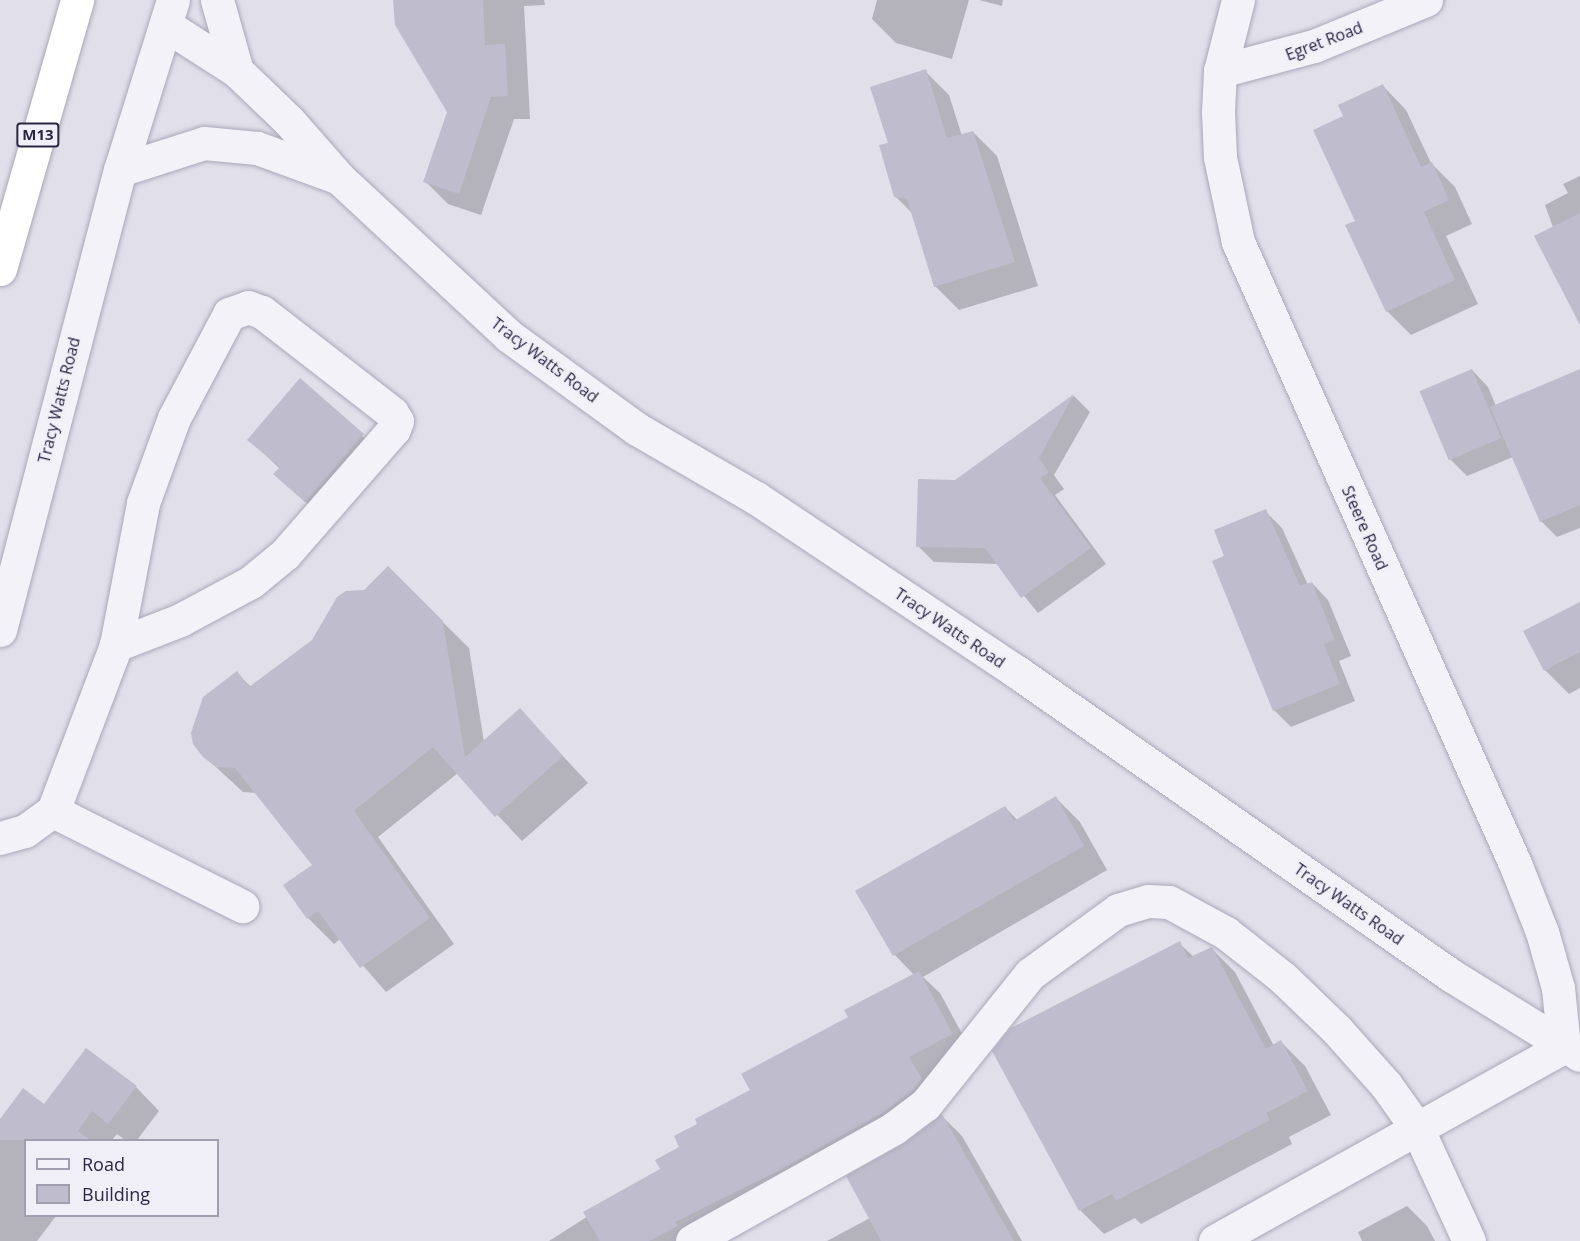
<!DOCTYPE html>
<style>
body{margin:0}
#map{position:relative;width:1580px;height:1241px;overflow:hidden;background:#e1dfea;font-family:"Open Sans",sans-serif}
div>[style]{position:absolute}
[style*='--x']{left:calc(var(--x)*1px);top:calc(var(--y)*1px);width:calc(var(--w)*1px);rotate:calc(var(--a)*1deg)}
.shadow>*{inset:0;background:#0003}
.building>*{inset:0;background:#bfbccd;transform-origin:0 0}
.roads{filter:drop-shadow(0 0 2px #aaa8b8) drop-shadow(0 0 2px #aaa8b8)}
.minor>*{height:33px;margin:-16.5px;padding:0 16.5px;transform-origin:16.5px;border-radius:16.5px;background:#f3f2f8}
.highway>*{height:33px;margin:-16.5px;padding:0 16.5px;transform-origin:16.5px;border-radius:16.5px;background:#fff}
span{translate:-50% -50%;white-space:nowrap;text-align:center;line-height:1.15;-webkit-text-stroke:5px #f0eff7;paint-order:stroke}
.shield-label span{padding:2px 4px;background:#f0eff7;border:2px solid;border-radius:4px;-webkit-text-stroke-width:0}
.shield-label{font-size:15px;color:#2b2643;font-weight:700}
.street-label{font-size:16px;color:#2b2643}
.legend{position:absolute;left:24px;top:1139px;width:195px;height:78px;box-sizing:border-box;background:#f0eff7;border:2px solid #a19faf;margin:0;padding:8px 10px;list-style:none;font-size:18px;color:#2b2643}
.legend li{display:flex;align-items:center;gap:12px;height:30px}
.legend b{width:30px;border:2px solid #a19faf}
</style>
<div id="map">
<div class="shadow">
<div style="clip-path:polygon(395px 0,544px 0,545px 5px,524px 6px,530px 119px,514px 119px,481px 215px,448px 204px,425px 181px,448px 112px)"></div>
<div style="clip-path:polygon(877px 0,969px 0,952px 59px,896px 43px,872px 19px)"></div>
<div style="clip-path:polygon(979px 0,1003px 0,1002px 6px)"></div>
<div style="clip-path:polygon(925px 71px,949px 95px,962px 136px,973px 132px,997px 156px,1038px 286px,959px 310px,935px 286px,912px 213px,896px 197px,890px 144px)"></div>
<div style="clip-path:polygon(1383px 86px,1406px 110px,1431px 163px,1455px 187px,1472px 224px,1446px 236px,1478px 304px,1411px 335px,1387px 311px,1357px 221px,1345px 117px)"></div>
<div style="clip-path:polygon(1580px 176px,1580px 303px,1545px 205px,1568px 193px,1563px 184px)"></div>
<div style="clip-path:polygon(1472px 370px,1488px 387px,1496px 406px,1580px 371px,1580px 528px,1557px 537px,1541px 521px,1513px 457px,1467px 476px,1451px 460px)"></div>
<div style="clip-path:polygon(301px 381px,380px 452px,323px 517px,292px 490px,280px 469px,249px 439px)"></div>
<div style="clip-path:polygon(1074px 396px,1090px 412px,1054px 475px,1064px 489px,1055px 495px,1106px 564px,1038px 613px,998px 564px,934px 562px,918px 546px,956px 481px)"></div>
<div style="clip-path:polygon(1265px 511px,1282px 528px,1308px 585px,1312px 583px,1328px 600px,1351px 656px,1339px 661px,1355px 701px,1291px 727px,1274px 710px,1226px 557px)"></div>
<div style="clip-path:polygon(388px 568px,469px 648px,484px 742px,520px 710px,588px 783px,522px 841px,458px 773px,378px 837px,454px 944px,386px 992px,340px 939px,334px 944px,308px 918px,314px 865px,257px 793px,243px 792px,204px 756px,237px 673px,251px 687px,313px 641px)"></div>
<div style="clip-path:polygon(1580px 603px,1580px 688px,1569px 694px,1545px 670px)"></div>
<div style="clip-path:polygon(1056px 798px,1080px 822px,1107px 870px,923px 977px,940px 993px,973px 1054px,941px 1100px,710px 1241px,549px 1241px,662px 1169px,681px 1148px,752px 1091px,914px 975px,895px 955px,857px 891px,1005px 807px,1018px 821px)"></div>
<div style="clip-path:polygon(1179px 943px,1194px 957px,1211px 948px,1235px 972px,1274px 1046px,1281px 1042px,1305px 1066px,1331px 1115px,1289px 1137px,1292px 1144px,1141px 1224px,1135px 1218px,1104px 1234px,1080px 1210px)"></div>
<div style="clip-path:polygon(136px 1087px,159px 1111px,137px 1140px,125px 1140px,117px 1134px,112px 1140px,26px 1140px,26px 1216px,56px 1216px,37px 1241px,0 1241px,0 1122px,44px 1106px)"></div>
<div style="clip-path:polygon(942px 1116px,962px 1136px,1022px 1241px,827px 1241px,870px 1218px,904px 1146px)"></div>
<div style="clip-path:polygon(1407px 1206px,1427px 1226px,1435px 1241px,1362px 1241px,1358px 1232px)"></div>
</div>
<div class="building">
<div style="clip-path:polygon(393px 0,483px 0,485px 45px,505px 44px,508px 96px,491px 97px,459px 194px,423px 182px,447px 112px,395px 25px)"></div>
<div style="clip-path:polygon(926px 69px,947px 138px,973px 131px,1015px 262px,934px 287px,907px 199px,894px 197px,879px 145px,888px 143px,870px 87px)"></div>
<div style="clip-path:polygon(1383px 84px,1421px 167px,1432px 162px,1449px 200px,1424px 212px,1455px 280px,1386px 312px,1345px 225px,1355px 221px,1313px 130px,1343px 116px,1338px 105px)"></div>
<div style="clip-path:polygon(1580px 213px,1580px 325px,1534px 236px)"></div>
<div style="left:1472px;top:369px;width:75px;height:57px;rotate:67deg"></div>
<div style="clip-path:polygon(1580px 369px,1580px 505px,1540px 522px,1490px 407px)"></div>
<div style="clip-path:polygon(300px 378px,364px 434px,305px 502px,273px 474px,280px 467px,247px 440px)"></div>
<div style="clip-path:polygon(1074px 394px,1039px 458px,1049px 472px,1040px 478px,1091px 548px,1021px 598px,985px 548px,916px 547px,918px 479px,955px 480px)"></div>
<div style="clip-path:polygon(1266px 509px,1300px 586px,1312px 582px,1335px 640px,1324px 644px,1340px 684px,1273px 711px,1212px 561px,1224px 556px,1214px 530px)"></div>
<div style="clip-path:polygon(388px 566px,443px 621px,465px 757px,520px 708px,563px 756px,495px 817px,433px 747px,354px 811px,430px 918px,360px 968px,318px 911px,307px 919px,283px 885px,312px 865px,235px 768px,216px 767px,203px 757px,193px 744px,191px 733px,203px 697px,237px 671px,249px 687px,312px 640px,337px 597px,346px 591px,364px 590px)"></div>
<div style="clip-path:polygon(1580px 602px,1580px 652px,1544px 671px,1523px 631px)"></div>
<div style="clip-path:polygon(1056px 796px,1084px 846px,893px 956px,855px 891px,1005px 806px,1014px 821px)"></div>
<div style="clip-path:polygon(1180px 941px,1188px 958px,1212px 947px,1266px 1049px,1281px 1040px,1308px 1091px,1266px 1113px,1270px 1120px,1116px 1201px,1112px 1194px,1079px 1211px,992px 1051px,1011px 1028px)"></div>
<div style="clip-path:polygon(919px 971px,953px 1034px,909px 1057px,922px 1079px,912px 1091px,884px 1112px,778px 1171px,675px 1222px,678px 1226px,649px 1241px,600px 1241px,583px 1212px,660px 1169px,655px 1160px,679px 1147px,674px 1136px,697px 1124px,695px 1119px,750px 1090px,741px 1074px,848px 1017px,844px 1010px)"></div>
<div style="clip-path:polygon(86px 1048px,137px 1086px,108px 1124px,92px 1111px,78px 1131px,90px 1140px,0 1140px,0 1119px,23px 1088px,44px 1104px)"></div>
<div style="clip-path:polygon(942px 1114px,1014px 1241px,881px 1241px,846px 1176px,903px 1144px)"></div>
</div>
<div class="roads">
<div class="minor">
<div style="--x:217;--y:0;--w:74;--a:74.3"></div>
<div style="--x:167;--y:26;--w:83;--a:32.7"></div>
<div style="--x:237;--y:71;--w:72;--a:43.9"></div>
<div style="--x:289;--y:121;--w:76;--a:48.7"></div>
<div style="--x:339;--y:178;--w:232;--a:42.9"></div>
<div style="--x:509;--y:336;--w:158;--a:36"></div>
<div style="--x:637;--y:429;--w:138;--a:30.1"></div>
<div style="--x:756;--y:498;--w:314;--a:33.7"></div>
<div style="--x:1017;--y:672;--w:531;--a:34.95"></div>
<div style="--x:1452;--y:976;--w:150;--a:31.7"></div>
<div style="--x:1220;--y:71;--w:97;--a:-14.9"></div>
<div style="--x:1314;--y:46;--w:121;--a:-22.3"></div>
<div style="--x:120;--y:170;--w:88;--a:-17.8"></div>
<div style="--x:204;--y:143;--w:53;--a:5.4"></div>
<div style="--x:257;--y:148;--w:82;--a:20"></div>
<div style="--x:0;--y:630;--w:475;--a:-75.4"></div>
<div style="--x:120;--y:170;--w:178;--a:-72.7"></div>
<div style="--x:53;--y:811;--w:212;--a:26.7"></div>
<div style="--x:0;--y:838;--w:26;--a:-16"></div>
<div style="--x:25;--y:831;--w:34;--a:-36"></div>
<div style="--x:53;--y:811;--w:178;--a:-69.2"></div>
<div style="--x:116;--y:645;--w:145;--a:-79.2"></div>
<div style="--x:143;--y:503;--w:90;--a:-70"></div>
<div style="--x:174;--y:418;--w:118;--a:-62.1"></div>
<div style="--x:229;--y:314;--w:20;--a:-20"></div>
<div style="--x:248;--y:307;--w:15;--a:20"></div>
<div style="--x:262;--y:312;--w:165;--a:37.8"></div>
<div style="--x:392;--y:413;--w:9;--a:58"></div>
<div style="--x:397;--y:421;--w:9;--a:111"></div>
<div style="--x:394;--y:429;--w:166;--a:131.1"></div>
<div style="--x:285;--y:554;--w:44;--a:140.5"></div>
<div style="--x:251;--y:582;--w:81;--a:151.8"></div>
<div style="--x:180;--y:620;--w:69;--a:158.7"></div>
<div style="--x:692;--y:1241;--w:231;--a:-29.2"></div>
<div style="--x:894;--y:1128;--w:39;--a:-37"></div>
<div style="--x:925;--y:1105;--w:168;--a:-51.3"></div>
<div style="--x:1030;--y:974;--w:109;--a:-36"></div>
<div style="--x:1118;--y:910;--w:31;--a:-17"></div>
<div style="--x:1148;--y:901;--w:21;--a:3"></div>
<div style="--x:1169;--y:902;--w:65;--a:28.5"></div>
<div style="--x:1226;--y:933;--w:71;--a:38.2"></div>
<div style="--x:1282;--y:977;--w:76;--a:43.9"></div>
<div style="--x:1337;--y:1030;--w:74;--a:48.3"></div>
<div style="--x:1386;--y:1085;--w:55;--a:54.6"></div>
<div style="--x:1418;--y:1130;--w:122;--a:65.3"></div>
<div style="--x:1215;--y:1241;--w:399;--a:-29.1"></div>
<div style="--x:1564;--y:1047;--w:59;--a:-95.8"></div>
<div style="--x:1558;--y:988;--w:58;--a:-105.9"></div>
<div style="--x:1542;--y:932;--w:71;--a:-111.5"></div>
<div style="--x:1516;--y:866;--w:683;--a:-114.01"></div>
<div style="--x:1238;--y:242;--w:87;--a:-102"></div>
<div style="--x:1220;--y:157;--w:45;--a:-92.5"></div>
<div style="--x:1218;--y:112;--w:41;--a:-87.2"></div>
<div style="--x:1220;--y:71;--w:73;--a:-75.8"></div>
</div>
<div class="highway">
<div style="--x:0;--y:269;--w:280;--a:-74"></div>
</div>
</div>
<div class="shield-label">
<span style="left:38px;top:135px">M13</span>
</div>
<div class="street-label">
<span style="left:1324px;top:41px;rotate:-21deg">Egret Road</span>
<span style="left:545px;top:360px;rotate:37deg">Tracy Watts Road</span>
<span style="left:59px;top:400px;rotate:-76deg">Tracy Watts Road</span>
<span style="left:1365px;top:528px;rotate:66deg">Steere Road</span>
<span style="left:950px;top:628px;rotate:34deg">Tracy Watts Road</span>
<span style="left:1349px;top:904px;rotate:35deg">Tracy Watts Road</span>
</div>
<ul class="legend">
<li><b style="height:8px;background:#f3f2f8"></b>Road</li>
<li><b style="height:16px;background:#bfbccd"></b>Building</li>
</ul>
</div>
